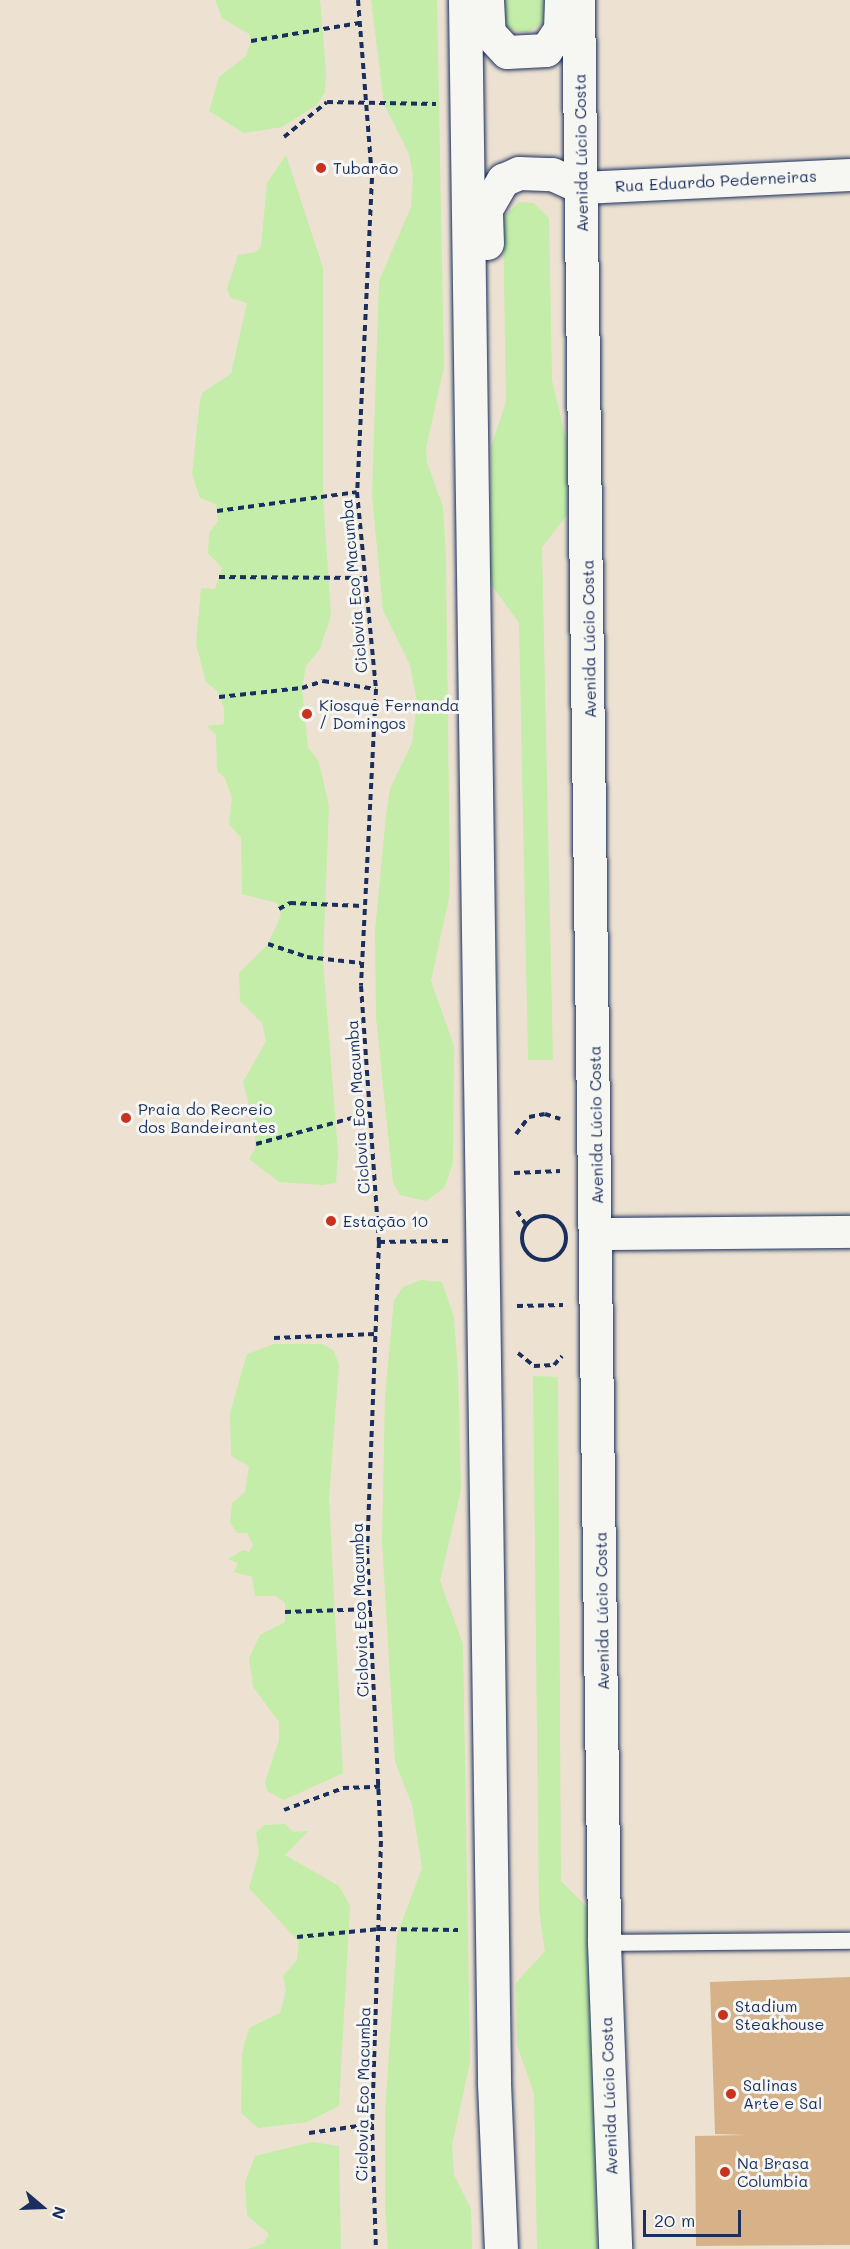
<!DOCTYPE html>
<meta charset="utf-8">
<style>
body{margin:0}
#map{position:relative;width:850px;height:2249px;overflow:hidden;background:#ede2d2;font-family:Mali,sans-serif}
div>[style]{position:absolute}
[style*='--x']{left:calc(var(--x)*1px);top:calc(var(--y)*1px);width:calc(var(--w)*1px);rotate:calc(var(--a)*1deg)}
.green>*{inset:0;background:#c3eda8}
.building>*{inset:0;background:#d7b289}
.path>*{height:4px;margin-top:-2px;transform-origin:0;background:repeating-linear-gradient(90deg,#1b2f5e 0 6px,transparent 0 10.5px)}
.path>.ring{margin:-2px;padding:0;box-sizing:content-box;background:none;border:4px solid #1b2f5e;border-radius:50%}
.roads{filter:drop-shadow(0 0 2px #1b2f5e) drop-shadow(0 0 2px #1b2f5e)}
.lane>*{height:16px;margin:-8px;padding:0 8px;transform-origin:8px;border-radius:8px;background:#f6f6f2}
.street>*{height:32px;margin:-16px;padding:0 16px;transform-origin:16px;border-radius:16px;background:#f6f6f2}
.secondary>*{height:33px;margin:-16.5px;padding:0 16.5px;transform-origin:16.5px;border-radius:16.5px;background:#f6f6f2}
.dots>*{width:16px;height:16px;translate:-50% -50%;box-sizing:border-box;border:3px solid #f6f6f2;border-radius:50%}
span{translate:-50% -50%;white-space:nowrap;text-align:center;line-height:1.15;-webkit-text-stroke:6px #f6f6f2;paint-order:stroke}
.street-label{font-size:16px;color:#1b2f5e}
.poi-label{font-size:16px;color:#1b2f5e}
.left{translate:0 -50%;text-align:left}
.north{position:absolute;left:12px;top:2177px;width:60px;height:60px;-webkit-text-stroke:4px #f6f6f2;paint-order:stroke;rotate:109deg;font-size:16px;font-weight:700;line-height:24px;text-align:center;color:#1b2f5e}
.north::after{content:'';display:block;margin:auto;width:21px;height:27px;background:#1b2f5e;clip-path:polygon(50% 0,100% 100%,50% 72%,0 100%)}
.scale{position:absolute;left:643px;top:2210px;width:98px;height:27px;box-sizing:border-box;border:3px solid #1b2f5e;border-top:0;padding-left:8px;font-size:18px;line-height:21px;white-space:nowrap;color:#1b2f5e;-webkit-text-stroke:4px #f6f6f2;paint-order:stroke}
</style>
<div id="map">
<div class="green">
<div style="clip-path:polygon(215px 0,320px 0,326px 71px,325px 92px,317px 105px,282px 127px,244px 133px,209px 111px,219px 77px,246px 56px,251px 41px,249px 34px,222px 18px)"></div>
<div style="clip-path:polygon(371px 0,437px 0,444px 367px,426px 448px,427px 463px,443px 507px,446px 556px,450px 893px,431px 981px,454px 1046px,453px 1163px,444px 1188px,426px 1201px,400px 1195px,393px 1183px,376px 1017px,375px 930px,386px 816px,390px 789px,412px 743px,417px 702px,410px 665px,383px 610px,372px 496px,379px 281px,411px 207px,413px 175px,409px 154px,384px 104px)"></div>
<div style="clip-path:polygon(497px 0,548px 0,544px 22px,527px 33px,509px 29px,501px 22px)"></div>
<div style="clip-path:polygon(286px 155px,323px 268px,323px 496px,331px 615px,320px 649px,306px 666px,302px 688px,308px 747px,319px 762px,329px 806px,323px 960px,338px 1153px,336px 1183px,322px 1185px,279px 1182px,249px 1159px,255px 1149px,255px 1127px,243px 1082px,266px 1041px,262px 1023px,240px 1001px,239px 973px,268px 944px,281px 915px,277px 903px,242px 894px,241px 838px,229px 824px,232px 798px,225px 778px,217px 771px,216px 735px,207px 726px,224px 724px,224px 708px,217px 691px,206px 682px,196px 644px,201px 588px,215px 589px,222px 568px,208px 553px,209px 533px,218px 521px,216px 504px,200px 498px,192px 474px,200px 400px,203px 392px,231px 374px,247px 303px,231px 298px,227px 289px,238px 255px,256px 252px,261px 246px,267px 183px)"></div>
<div style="clip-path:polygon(519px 202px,534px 203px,549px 218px,552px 380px,567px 443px,568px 514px,542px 547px,553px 1060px,528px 1060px,519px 623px,490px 583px,491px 447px,506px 402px,503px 218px)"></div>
<div style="clip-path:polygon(421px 1280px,442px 1282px,454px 1317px,458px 1373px,461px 1490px,440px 1581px,463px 1644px,470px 2062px,452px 2145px,454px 2175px,471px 2209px,472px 2249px,388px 2249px,385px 2206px,385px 2113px,397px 1935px,422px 1868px,412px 1805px,395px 1761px,382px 1542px,385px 1396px,394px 1300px,403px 1287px)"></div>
<div style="clip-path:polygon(274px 1344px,322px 1344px,333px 1350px,339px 1364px,329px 1498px,343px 1773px,284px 1800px,267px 1791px,265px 1782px,279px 1740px,279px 1722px,253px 1687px,249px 1658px,260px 1635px,285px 1622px,285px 1603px,276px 1596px,255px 1596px,252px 1577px,234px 1572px,238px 1563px,228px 1559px,243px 1550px,249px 1552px,253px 1545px,247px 1533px,237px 1533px,230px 1522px,232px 1503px,245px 1492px,249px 1466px,231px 1456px,230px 1413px,247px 1354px)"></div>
<div style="clip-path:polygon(533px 1376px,558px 1377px,561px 1881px,592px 1912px,597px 2249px,537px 2249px,534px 2094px,517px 2045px,516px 1983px,545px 1951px,539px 1910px)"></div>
<div style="clip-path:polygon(285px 1824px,293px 1832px,308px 1831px,285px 1855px,339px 1886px,350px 1906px,339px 2106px,307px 2122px,258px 2128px,241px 2113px,242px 2053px,249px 2028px,280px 2013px,286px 1990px,283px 1976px,297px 1960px,299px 1942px,249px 1888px,259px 1852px,256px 1833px,264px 1825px)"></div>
<div style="clip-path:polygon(312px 2142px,339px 2146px,341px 2249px,247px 2249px,263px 2244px,269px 2234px,247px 2215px,245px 2183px,255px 2156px)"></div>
</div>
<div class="building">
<div style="clip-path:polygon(850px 1977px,850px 2245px,696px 2246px,695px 2136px,746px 2135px,715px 2134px,710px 1982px)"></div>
</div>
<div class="path">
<div style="--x:358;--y:0;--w:179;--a:85.5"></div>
<div style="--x:372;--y:178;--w:314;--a:92.7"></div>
<div style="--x:357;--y:492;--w:198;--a:84.5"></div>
<div style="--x:376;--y:689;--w:297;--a:92.9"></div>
<div style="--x:361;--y:986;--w:257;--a:86"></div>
<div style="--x:379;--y:1242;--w:306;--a:92.2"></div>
<div style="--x:367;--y:1548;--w:293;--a:87.3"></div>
<div style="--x:381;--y:1841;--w:283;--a:91.8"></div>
<div style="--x:372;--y:2124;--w:125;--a:88.2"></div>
<div style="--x:251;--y:41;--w:110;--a:-9.4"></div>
<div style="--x:284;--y:137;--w:55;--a:-39.1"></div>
<div style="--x:327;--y:102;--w:109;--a:1.1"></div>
<div style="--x:217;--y:511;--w:141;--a:-7.7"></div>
<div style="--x:219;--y:577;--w:146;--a:0.4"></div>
<div style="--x:219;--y:697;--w:83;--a:-6.2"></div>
<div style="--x:302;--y:688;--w:22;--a:-18"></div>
<div style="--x:323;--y:681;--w:53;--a:8.7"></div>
<div style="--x:279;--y:909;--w:13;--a:-29"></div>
<div style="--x:290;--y:903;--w:73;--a:2.4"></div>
<div style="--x:268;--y:944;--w:41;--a:18.4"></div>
<div style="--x:307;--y:957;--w:54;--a:6.3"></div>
<div style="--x:516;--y:1134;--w:21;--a:-53"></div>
<div style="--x:529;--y:1117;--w:16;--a:-11"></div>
<div style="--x:545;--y:1114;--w:16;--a:18"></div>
<div style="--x:256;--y:1144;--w:118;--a:-15.2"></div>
<div style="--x:514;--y:1173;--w:46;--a:-2.5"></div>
<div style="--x:517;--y:1211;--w:17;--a:57"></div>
<div class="ring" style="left:522px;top:1216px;width:40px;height:40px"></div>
<div style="--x:379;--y:1242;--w:72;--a:-0.8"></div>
<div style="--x:517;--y:1306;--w:46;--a:-1.2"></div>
<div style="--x:274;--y:1338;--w:101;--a:-2.3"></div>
<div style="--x:518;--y:1353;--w:21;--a:39"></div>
<div style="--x:534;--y:1366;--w:20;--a:-3"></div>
<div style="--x:554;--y:1365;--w:12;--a:-48"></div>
<div style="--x:285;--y:1612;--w:86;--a:-2"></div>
<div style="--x:284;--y:1810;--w:63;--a:-20.4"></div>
<div style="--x:343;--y:1788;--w:37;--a:-2"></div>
<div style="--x:297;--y:1937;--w:83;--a:-5.5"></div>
<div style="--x:380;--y:1929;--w:78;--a:0.7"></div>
<div style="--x:309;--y:2133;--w:64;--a:-8.1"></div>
</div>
<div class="roads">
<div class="lane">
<div style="--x:604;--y:1943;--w:246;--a:-0.5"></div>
</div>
<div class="street">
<div style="--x:583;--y:188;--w:267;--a:-2.8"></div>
<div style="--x:598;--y:1234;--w:252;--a:-0.5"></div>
</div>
<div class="secondary">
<div style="--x:465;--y:0;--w:2083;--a:89.2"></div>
<div style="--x:494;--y:2083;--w:166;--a:87.6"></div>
<div style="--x:487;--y:0;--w:33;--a:87"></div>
<div style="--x:489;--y:33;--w:26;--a:47"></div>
<div style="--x:507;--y:52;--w:39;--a:-3"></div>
<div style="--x:546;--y:50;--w:25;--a:-56"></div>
<div style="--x:560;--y:29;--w:29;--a:-88"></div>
<div style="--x:578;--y:0;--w:1943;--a:89.23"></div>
<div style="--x:604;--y:1943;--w:306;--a:87.9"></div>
<div style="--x:487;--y:243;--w:34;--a:-92"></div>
<div style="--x:486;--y:209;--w:34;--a:-60"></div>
<div style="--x:503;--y:180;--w:17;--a:-24"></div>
<div style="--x:519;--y:173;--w:33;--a:2"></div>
<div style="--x:552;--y:174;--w:34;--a:24"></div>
</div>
</div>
<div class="dots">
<div style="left:321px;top:168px;background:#c8321e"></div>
<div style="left:307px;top:714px;background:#c8321e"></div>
<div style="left:126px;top:1118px;background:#c8321e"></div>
<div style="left:331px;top:1221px;background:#c8321e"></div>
<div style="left:723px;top:2015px;background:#c8321e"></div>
<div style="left:731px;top:2094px;background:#c8321e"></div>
<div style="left:725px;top:2172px;background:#c8321e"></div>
</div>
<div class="street-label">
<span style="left:581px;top:153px;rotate:-91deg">Avenida Lúcio Costa</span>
<span style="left:716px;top:181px;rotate:-3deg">Rua Eduardo Pederneiras</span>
<span style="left:354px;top:586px;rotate:-95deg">Ciclovia Eco Macumba</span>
<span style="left:589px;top:639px;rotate:-91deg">Avenida Lúcio Costa</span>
<span style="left:358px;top:1107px;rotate:-94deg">Ciclovia Eco Macumba</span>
<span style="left:596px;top:1125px;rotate:-91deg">Avenida Lúcio Costa</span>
<span style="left:360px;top:1610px;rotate:-92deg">Ciclovia Eco Macumba</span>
<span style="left:602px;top:1611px;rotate:-91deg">Avenida Lúcio Costa</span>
<span style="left:363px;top:2094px;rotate:-89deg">Ciclovia Eco Macumba</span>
<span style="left:609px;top:2096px;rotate:-92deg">Avenida Lúcio Costa</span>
</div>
<div class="poi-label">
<span class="left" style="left:333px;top:168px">Tubarão</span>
<span class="left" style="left:319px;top:714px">Kiosque Fernanda<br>/ Domingos</span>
<span class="left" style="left:138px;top:1118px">Praia do Recreio<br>dos Bandeirantes</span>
<span class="left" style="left:343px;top:1221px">Estação 10</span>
<span class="left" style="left:735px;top:2015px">Stadium<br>Steakhouse</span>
<span class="left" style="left:743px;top:2094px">Salinas<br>Arte e Sal</span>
<span class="left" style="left:737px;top:2172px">Na Brasa<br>Columbia</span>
</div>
<div class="north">N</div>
<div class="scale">20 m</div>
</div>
